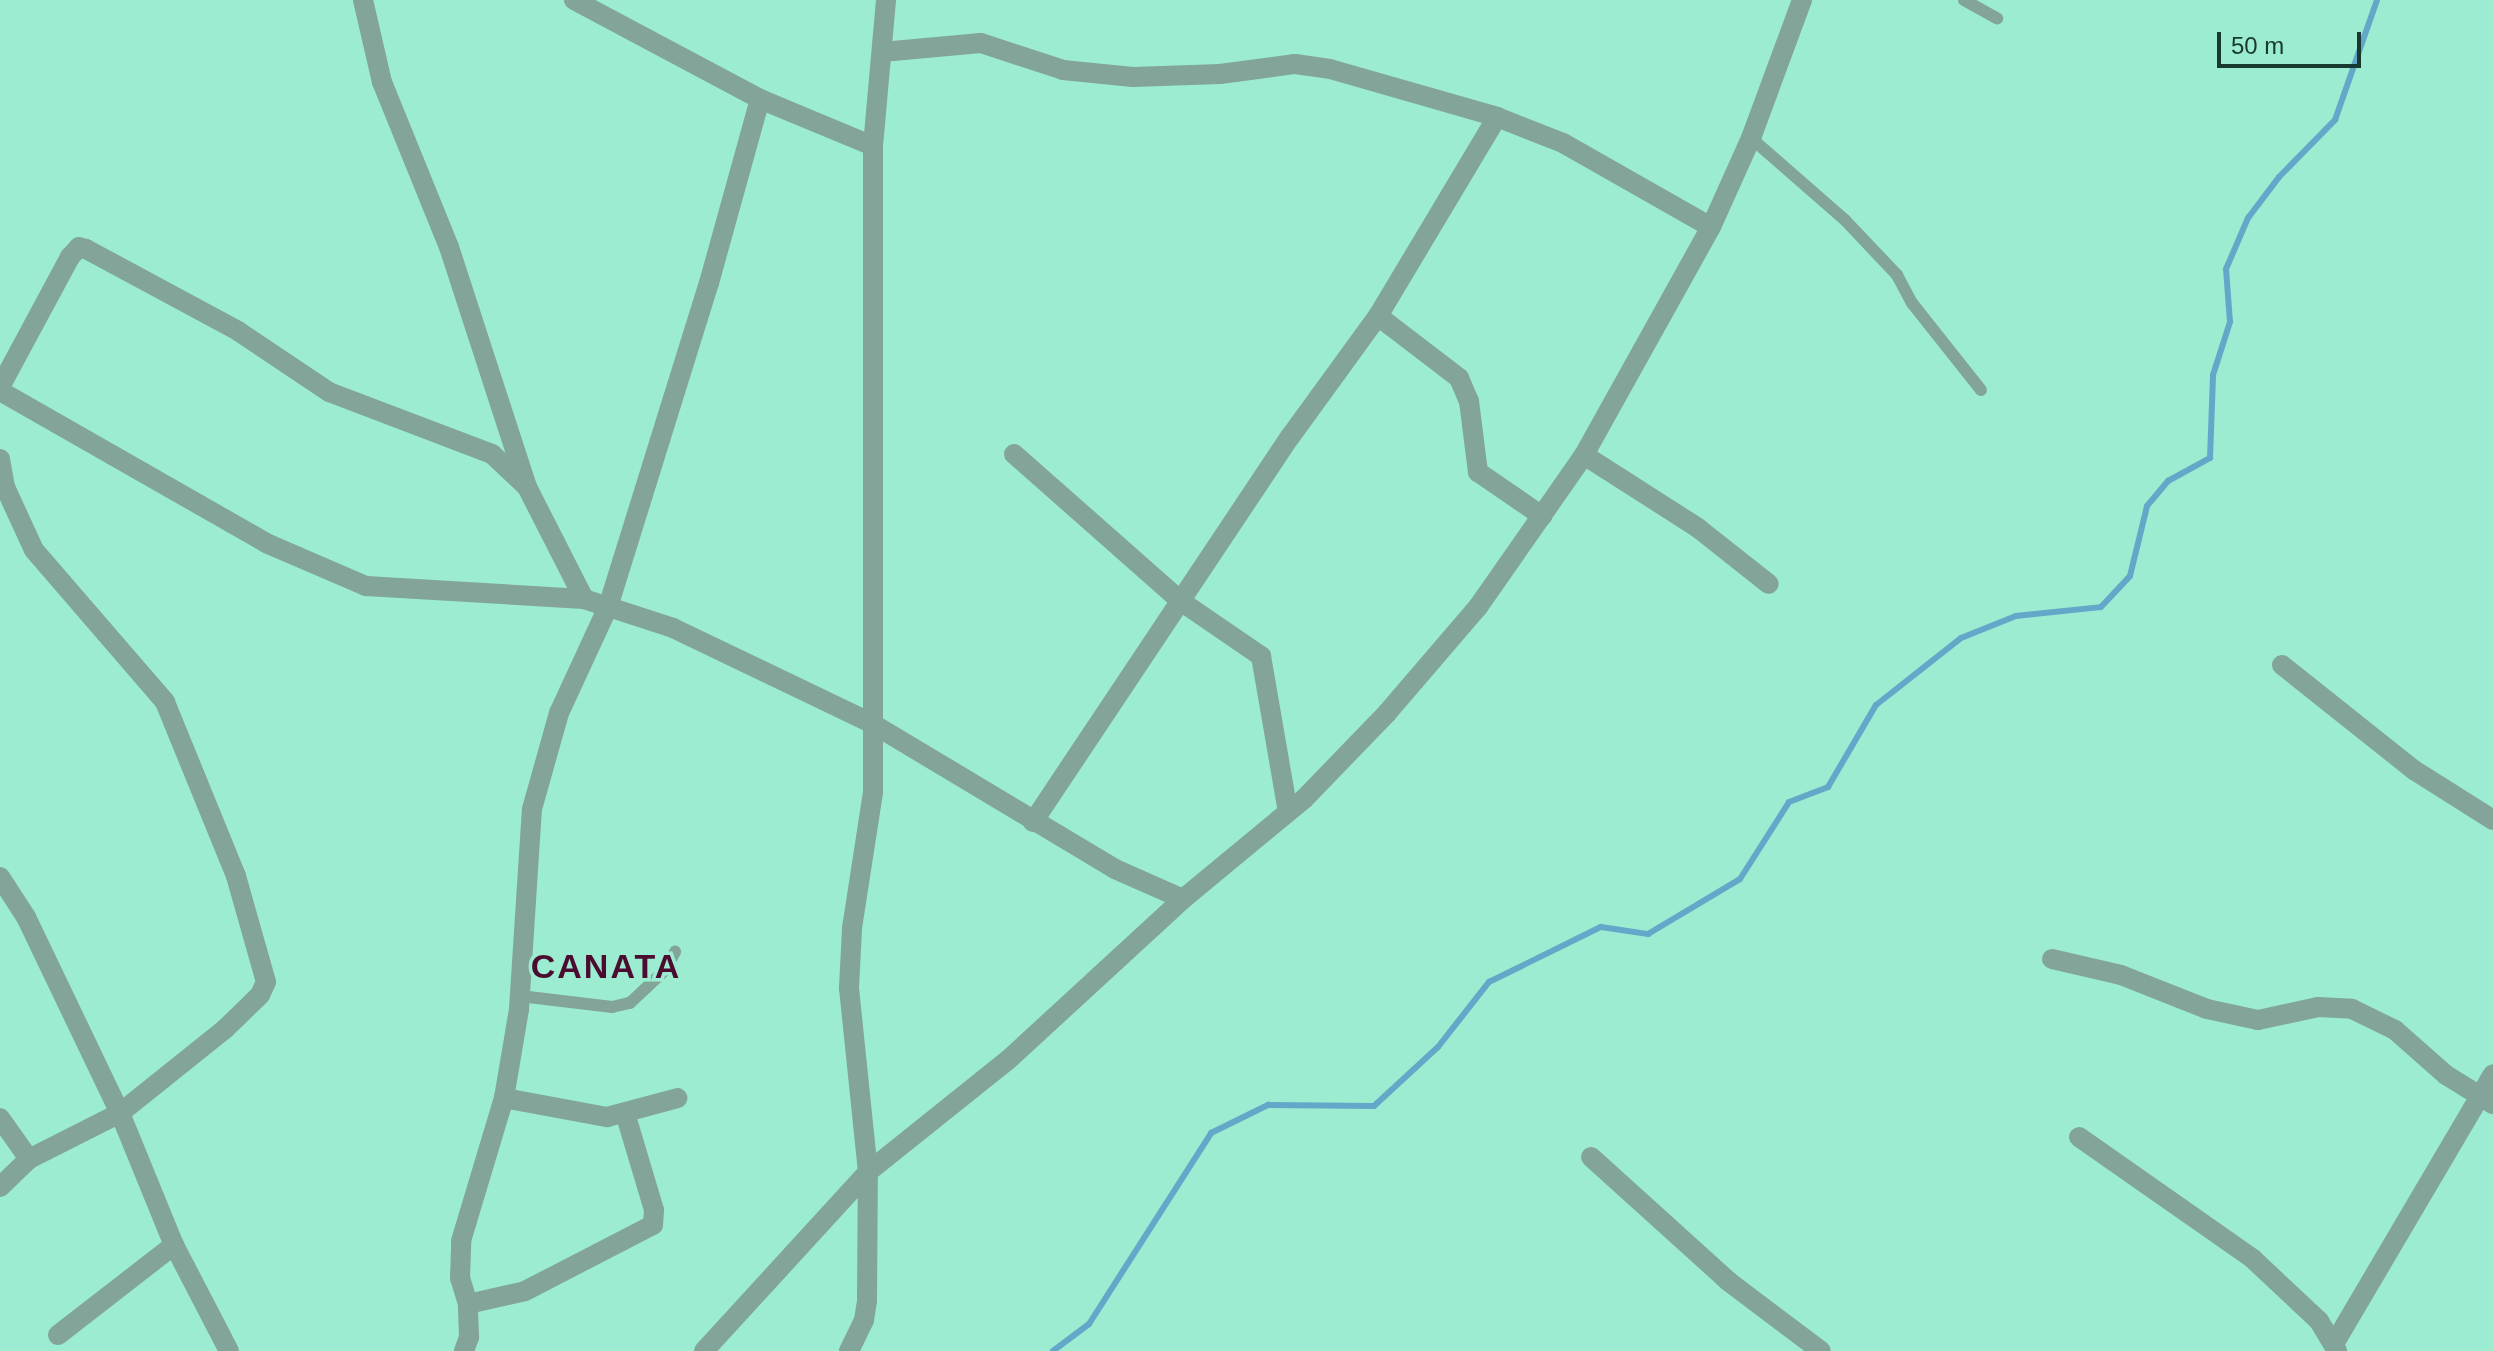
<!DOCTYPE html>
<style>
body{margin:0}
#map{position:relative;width:2493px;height:1351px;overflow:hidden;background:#9becd1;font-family:Helvetica,sans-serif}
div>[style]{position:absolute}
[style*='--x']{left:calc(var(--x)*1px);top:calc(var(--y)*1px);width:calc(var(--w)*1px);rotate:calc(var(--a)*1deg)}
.stream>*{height:6px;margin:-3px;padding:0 3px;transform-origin:3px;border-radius:3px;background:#63a8c9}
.service>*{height:12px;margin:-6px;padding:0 6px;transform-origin:6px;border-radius:6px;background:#83a498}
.minor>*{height:20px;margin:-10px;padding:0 10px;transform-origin:10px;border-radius:10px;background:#83a498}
span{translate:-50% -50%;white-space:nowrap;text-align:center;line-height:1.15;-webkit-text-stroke:7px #9becd1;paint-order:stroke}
.district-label{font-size:34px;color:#4b0c30;font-weight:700;letter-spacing:2px}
.scale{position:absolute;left:2217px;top:32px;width:144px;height:36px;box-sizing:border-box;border:4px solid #18392f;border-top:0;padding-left:10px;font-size:24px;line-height:28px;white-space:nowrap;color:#18392f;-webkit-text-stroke:6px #9becd1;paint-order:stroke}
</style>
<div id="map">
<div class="stream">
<div style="--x:1053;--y:1351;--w:45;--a:-36.9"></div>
<div style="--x:1089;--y:1324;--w:227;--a:-57.4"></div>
<div style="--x:1211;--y:1133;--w:64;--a:-26.2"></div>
<div style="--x:1268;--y:1105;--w:106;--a:0.5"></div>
<div style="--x:1374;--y:1106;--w:87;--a:-42.7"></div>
<div style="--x:1438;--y:1047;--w:83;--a:-51.9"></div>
<div style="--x:1489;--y:982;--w:125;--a:-26.2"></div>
<div style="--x:1601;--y:927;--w:48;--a:8.5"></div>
<div style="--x:1648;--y:934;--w:107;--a:-30.9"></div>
<div style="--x:1740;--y:879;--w:91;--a:-57.5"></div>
<div style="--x:1789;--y:802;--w:42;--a:-21"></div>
<div style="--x:1828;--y:787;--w:95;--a:-59.7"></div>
<div style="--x:1876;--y:705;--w:108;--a:-38.2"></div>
<div style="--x:1961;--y:638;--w:59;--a:-21.8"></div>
<div style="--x:2016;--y:616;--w:85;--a:-6"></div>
<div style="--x:2101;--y:607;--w:42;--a:-46.9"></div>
<div style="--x:2130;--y:576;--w:72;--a:-76.3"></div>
<div style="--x:2147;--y:506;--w:33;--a:-50"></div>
<div style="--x:2168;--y:481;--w:48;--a:-28.7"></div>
<div style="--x:2210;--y:458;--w:83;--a:-87.9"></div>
<div style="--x:2213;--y:375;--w:56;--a:-72.2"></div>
<div style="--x:2230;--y:322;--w:53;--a:-94.3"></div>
<div style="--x:2226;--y:269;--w:56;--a:-66.7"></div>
<div style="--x:2248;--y:218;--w:51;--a:-52.9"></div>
<div style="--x:2279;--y:177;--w:80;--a:-45.5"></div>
<div style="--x:2335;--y:120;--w:127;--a:-70.7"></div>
</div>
<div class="service">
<div style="--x:1964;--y:0;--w:38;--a:29"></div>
<div style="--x:1751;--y:138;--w:125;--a:41.1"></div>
<div style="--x:1845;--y:220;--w:76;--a:46.6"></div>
<div style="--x:1897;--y:275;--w:32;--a:62"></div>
<div style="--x:1912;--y:303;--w:111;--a:51.6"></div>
<div style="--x:520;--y:996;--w:93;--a:6.8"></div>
<div style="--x:612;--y:1007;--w:18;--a:-13"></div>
<div style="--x:630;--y:1003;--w:48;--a:-43.3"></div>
<div style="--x:665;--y:970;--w:21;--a:-61"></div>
</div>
<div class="minor">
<div style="--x:363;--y:0;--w:84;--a:77"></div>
<div style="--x:382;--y:82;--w:178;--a:67.9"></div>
<div style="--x:449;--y:247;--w:252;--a:72"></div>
<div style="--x:527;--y:487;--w:126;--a:63"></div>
<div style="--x:574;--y:0;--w:211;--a:28"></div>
<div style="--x:760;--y:99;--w:122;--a:22.6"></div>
<div style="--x:882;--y:52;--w:99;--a:-5.2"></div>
<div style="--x:981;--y:43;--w:86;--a:18.2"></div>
<div style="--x:1063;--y:70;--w:70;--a:5.7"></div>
<div style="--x:1133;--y:77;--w:87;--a:-2"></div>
<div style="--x:1220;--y:74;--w:76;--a:-7.6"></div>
<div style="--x:1295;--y:64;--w:35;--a:8"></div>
<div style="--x:1330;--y:69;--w:174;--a:16"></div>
<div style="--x:1497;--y:117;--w:71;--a:21.5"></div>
<div style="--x:1563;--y:143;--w:170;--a:29.6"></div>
<div style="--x:1378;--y:316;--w:102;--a:37.4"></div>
<div style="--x:1459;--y:378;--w:25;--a:67"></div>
<div style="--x:1469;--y:401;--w:72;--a:82.8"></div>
<div style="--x:1478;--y:472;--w:78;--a:34.5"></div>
<div style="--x:0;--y:387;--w:148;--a:-61.7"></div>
<div style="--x:70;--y:257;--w:13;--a:-48"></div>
<div style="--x:79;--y:247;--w:7;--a:16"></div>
<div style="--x:86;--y:249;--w:173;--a:28.3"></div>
<div style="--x:238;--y:331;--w:110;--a:33.8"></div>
<div style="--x:329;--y:392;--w:174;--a:20.8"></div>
<div style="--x:492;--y:454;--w:48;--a:43.3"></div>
<div style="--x:0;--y:391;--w:306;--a:29.7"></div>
<div style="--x:266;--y:543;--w:109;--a:23.3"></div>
<div style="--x:366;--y:586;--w:218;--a:3.4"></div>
<div style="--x:584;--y:599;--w:94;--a:18"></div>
<div style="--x:673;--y:628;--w:222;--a:25.6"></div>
<div style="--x:873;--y:724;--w:282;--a:30.9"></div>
<div style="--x:1115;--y:869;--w:74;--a:23.8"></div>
<div style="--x:1183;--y:899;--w:157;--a:-39.6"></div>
<div style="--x:1304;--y:799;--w:120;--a:-46"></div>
<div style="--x:1387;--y:713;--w:140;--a:-49.4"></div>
<div style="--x:1478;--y:607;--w:185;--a:-55.1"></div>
<div style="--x:1584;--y:455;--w:261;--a:-60.9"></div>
<div style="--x:1711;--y:227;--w:98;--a:-65.8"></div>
<div style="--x:1751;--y:138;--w:147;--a:-69.7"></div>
<div style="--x:1014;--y:454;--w:224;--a:41.4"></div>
<div style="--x:1182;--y:602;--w:96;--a:34.4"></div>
<div style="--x:1261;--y:656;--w:158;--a:80.2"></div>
<div style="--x:1584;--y:455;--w:135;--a:32.6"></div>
<div style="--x:1698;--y:528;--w:90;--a:38.3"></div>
<div style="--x:0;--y:459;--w:28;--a:80"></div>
<div style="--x:5;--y:487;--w:69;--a:65.3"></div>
<div style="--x:34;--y:550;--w:201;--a:49.2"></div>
<div style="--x:165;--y:702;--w:188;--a:67.8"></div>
<div style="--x:236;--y:876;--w:110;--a:74.2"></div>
<div style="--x:266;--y:982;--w:14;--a:115"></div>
<div style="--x:260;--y:995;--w:49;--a:135.8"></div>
<div style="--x:225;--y:1029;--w:134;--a:141.3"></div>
<div style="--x:120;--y:1113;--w:102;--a:153.2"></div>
<div style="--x:29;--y:1159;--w:50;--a:-125.3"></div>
<div style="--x:2282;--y:665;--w:169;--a:38.5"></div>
<div style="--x:2414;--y:770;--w:93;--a:32.3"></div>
<div style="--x:1033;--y:822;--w:463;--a:-56.3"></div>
<div style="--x:1290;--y:437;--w:150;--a:-54"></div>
<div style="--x:1378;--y:316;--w:232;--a:-59.1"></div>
<div style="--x:0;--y:877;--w:48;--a:57"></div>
<div style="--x:26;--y:917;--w:217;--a:64.4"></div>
<div style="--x:120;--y:1113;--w:143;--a:67.8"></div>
<div style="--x:174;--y:1245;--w:119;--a:62.6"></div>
<div style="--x:2052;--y:959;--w:71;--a:13.1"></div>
<div style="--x:2121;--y:975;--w:92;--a:21.6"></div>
<div style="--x:2207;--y:1009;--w:52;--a:12.2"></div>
<div style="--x:2258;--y:1020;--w:61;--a:-12.2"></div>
<div style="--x:2318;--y:1007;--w:34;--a:3"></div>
<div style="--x:2352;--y:1009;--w:48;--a:26"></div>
<div style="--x:2395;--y:1030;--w:68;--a:41.4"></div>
<div style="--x:2446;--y:1075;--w:55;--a:31.7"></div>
<div style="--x:504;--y:1098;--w:105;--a:10.5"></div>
<div style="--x:607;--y:1117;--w:73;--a:-15"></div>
<div style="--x:2079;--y:1137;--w:213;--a:35"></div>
<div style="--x:2253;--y:1259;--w:91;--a:43.2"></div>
<div style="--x:2319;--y:1321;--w:35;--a:59"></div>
<div style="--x:1591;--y:1157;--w:185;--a:42.1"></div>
<div style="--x:1728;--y:1281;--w:116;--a:37"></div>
<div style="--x:0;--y:1187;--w:40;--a:-44"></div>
<div style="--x:468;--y:1304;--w:58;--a:-12.8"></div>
<div style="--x:525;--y:1291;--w:144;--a:-27.3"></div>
<div style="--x:653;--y:1225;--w:15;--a:-86"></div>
<div style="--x:654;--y:1210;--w:98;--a:-106.6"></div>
<div style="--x:58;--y:1335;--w:147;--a:-37.8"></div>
<div style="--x:2334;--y:1344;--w:313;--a:-59.5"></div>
<div style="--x:464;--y:1351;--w:15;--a:-70"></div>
<div style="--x:469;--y:1337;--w:33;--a:-92"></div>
<div style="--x:468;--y:1304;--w:27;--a:-107"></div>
<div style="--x:460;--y:1278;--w:37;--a:-88"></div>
<div style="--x:461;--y:1241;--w:149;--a:-73.3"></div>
<div style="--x:504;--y:1098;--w:90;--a:-80.4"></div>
<div style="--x:519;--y:1009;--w:200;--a:-86.3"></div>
<div style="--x:532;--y:809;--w:100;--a:-74.3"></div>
<div style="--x:559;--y:713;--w:117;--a:-65.2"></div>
<div style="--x:608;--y:607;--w:339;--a:-72.7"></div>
<div style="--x:709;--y:283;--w:191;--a:-74.5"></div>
<div style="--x:704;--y:1351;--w:243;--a:-47.5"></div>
<div style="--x:868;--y:1172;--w:179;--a:-38.7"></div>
<div style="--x:1008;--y:1060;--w:238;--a:-42.6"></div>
<div style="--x:849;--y:1351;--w:34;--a:-64"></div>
<div style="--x:864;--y:1320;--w:20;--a:-81"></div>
<div style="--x:867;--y:1300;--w:128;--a:-89.6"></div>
<div style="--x:868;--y:1172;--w:185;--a:-95.9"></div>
<div style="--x:849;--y:988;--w:60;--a:-87.1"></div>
<div style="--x:852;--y:928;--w:138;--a:-81.2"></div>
<div style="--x:873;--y:792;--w:646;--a:-90"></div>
<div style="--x:873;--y:146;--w:147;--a:-84.9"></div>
</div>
<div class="district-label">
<span style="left:606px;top:967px">CANATA</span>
</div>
<div class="scale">50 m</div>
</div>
